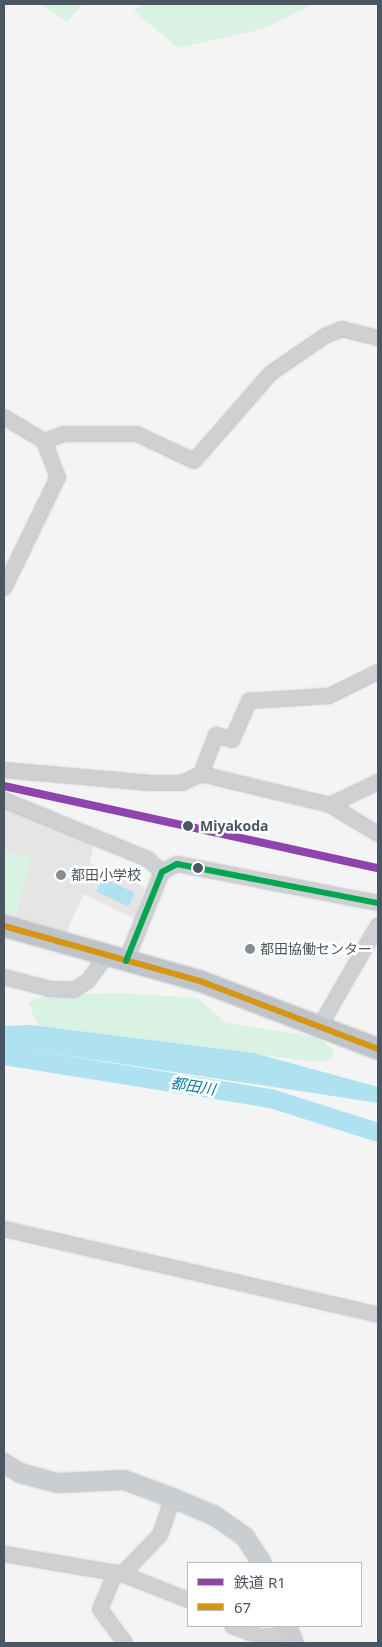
<!DOCTYPE html>
<meta charset="utf-8">
<style>
body{margin:0}
#map{position:relative;width:382px;height:1647px;overflow:hidden;background:#f4f4f4;font-family:"Noto Sans","Noto Sans JP",sans-serif}
div>[style]{position:absolute}
[style*='--x']{left:calc(var(--x)*1px);top:calc(var(--y)*1px);width:calc(var(--w)*1px);rotate:calc(var(--a)*1deg)}
.education>*{inset:0;background:#e6e5e6}
.green>*{inset:0;background:#d9f2e3}
.water>*{inset:0;background:#aee2f0;transform-origin:0 0}
.river>*{height:19px;margin:-9.5px;padding:0 9.5px;transform-origin:9.5px;border-radius:9.5px;background:#aee2f0}
.roads{filter:drop-shadow(0 0 1px #b9bec3) drop-shadow(0 0 1px #b9bec3)}
.minor>*{height:14px;margin:-7px;padding:0 7px;transform-origin:7px;border-radius:7px;background:#ced0d2}
.major>*{height:18px;margin:-9px;padding:0 9px;transform-origin:9px;border-radius:9px;background:#caced1}
.highway>*{height:20px;margin:-10px;padding:0 10px;transform-origin:10px;border-radius:10px;background:#bec4c9}
.bus-1>*{height:6px;margin:-3px;padding:0 3px;transform-origin:3px;border-radius:3px;background:#d49613}
.bus-2>*{height:6px;margin:-3px;padding:0 3px;transform-origin:3px;border-radius:3px;background:#00a651}
.rail-1>*{height:8px;margin:-4px;padding:0 4px;transform-origin:4px;border-radius:4px;background:#8e44ad}
.dots>*{width:14px;height:14px;translate:-50% -50%;box-sizing:border-box;border:2px solid #fff;border-radius:50%}
span{translate:-50% -50%;white-space:nowrap;text-align:center;line-height:1.15;-webkit-text-stroke:5px #fff;paint-order:stroke}
.stop-label{font-size:14px;color:#4a5661;font-weight:700}
.left{translate:0 -50%;text-align:left}
.poi-label{font-size:14px;color:#4a5661}
.water-label{font-size:15px;color:#0c7c9b;font-style:italic}
.frame{position:absolute;inset:0;border:5px solid #4a5661;pointer-events:none}
.legend{position:absolute;left:187px;top:1562px;width:175px;height:65px;box-sizing:border-box;background:#fff;border:1px solid #b7bbc0;margin:0;padding:6px 9px;list-style:none;font-size:15px;color:#4a5661}
.legend li{display:flex;align-items:center;gap:10px;height:25px}
.legend b{width:25px;border:1px solid #b7bbc0}
</style>
<div id="map">
<div class="education">
<div style="clip-path:polygon(4px 806px,94px 844px,90px 863px,145px 887px,135px 919px,84px 894px,64px 937px,4px 919px)"></div>
</div>
<div class="green">
<div style="clip-path:polygon(40px 4px,83px 4px,67px 22px)"></div>
<div style="clip-path:polygon(140px 4px,314px 4px,263px 29px,178px 48px,134px 11px)"></div>
<div style="clip-path:polygon(4px 851px,31px 858px,16px 914px,4px 911px)"></div>
<div style="clip-path:polygon(121px 993px,198px 998px,226px 1023px,316px 1037px,333px 1049px,332px 1059px,318px 1062px,38px 1026px,28px 1003px,45px 995px)"></div>
</div>
<div class="water">
<div style="left:103px;top:878px;width:35px;height:15px;rotate:25deg"></div>
<div style="clip-path:polygon(31px 1025px,254px 1053px,378px 1087px,378px 1103px,17px 1048px,4px 1051px,4px 1026px)"></div>
</div>
<div class="river">
<div style="--x:4;--y:1055;--w:269;--a:9.2"></div>
<div style="--x:270;--y:1098;--w:113;--a:17.5"></div>
</div>
<div class="roads">
<div class="minor">
<div style="--x:4;--y:417;--w:47;--a:31"></div>
<div style="--x:44;--y:441;--w:39;--a:69"></div>
<div style="--x:58;--y:477;--w:123;--a:115.9"></div>
<div style="--x:44;--y:441;--w:21;--a:-19"></div>
<div style="--x:64;--y:434;--w:73;--a:0"></div>
<div style="--x:137;--y:434;--w:63;--a:25.3"></div>
<div style="--x:194;--y:461;--w:117;--a:-48.8"></div>
<div style="--x:271;--y:373;--w:65;--a:-34.4"></div>
<div style="--x:325;--y:336;--w:18;--a:-22"></div>
<div style="--x:342;--y:329;--w:37;--a:14"></div>
<div style="--x:4;--y:770;--w:147;--a:5.1"></div>
<div style="--x:150;--y:783;--w:32;--a:0"></div>
<div style="--x:182;--y:783;--w:21;--a:-25"></div>
<div style="--x:201;--y:774;--w:133;--a:13.5"></div>
<div style="--x:330;--y:805;--w:53;--a:-25.6"></div>
<div style="--x:201;--y:774;--w:42;--a:-69"></div>
<div style="--x:216;--y:735;--w:17;--a:17"></div>
<div style="--x:232;--y:740;--w:43;--a:-66.4"></div>
<div style="--x:249;--y:701;--w:80;--a:-3.6"></div>
<div style="--x:329;--y:696;--w:55;--a:-26.1"></div>
<div style="--x:4;--y:800;--w:156;--a:22.3"></div>
<div style="--x:148;--y:859;--w:19;--a:43"></div>
<div style="--x:330;--y:805;--w:56;--a:31.1"></div>
<div style="--x:126;--y:961;--w:96;--a:-68"></div>
<div style="--x:162;--y:872;--w:17;--a:-28"></div>
<div style="--x:177;--y:864;--w:205;--a:11"></div>
<div style="--x:4;--y:977;--w:48;--a:14.6"></div>
<div style="--x:50;--y:989;--w:24;--a:2"></div>
<div style="--x:74;--y:990;--w:17;--a:-33"></div>
<div style="--x:88;--y:981;--w:31;--a:-54"></div>
<div style="--x:320;--y:1026;--w:116;--a:-60.1"></div>
<div style="--x:4;--y:1229;--w:384;--a:12.9"></div>
<div style="--x:4;--y:1554;--w:120;--a:9.6"></div>
<div style="--x:122;--y:1574;--w:71;--a:21.5"></div>
<div style="--x:115;--y:1574;--w:38;--a:113"></div>
<div style="--x:100;--y:1609;--w:42;--a:53.7"></div>
<div style="--x:122;--y:1574;--w:54;--a:-45.7"></div>
<div style="--x:160;--y:1535;--w:39;--a:-71"></div>
<div style="--x:232;--y:1626;--w:30;--a:21"></div>
<div style="--x:260;--y:1637;--w:30;--a:-6"></div>
</div>
<div class="major">
<div style="--x:4;--y:1463;--w:19;--a:32"></div>
<div style="--x:20;--y:1473;--w:39;--a:15"></div>
<div style="--x:58;--y:1483;--w:66;--a:-2.6"></div>
<div style="--x:124;--y:1480;--w:52;--a:20.2"></div>
<div style="--x:173;--y:1498;--w:46;--a:23.2"></div>
<div style="--x:215;--y:1516;--w:37;--a:35"></div>
<div style="--x:245;--y:1537;--w:31;--a:57"></div>
<div style="--x:287;--y:1626;--w:18;--a:68"></div>
</div>
<div class="highway">
<div style="--x:4;--y:926;--w:204;--a:15.7"></div>
<div style="--x:200;--y:981;--w:191;--a:20.9"></div>
</div>
</div>
<div class="bus-1">
<div style="--x:4;--y:926;--w:204;--a:15.7"></div>
<div style="--x:200;--y:981;--w:191;--a:20.9"></div>
</div>
<div class="bus-2">
<div style="--x:126;--y:961;--w:96;--a:-68"></div>
<div style="--x:162;--y:872;--w:17;--a:-28"></div>
<div style="--x:177;--y:864;--w:205;--a:11"></div>
</div>
<div class="rail-1">
<div style="--x:4;--y:786;--w:383;--a:12.4"></div>
</div>
<div class="dots">
<div style="left:188px;top:826px;background:#4a5661"></div>
<div style="left:198px;top:868px;background:#4a5661"></div>
<div style="left:61px;top:875px;background:#868d94"></div>
<div style="left:250px;top:949px;background:#868d94"></div>
</div>
<div class="stop-label">
<span class="left" style="left:200px;top:826px">Miyakoda</span>
</div>
<div class="poi-label">
<span class="left" style="left:71px;top:875px">都田小学校</span>
<span class="left" style="left:260px;top:949px">都田協働センター</span>
</div>
<div class="water-label">
<span style="left:193px;top:1086px;rotate:9deg">都田川</span>
</div>
<div class="frame"></div>
<ul class="legend">
<li><b style="height:6px;background:#8e44ad"></b>鉄道 R1</li>
<li><b style="height:6px;background:#d49613"></b>67</li>
</ul>
</div>
